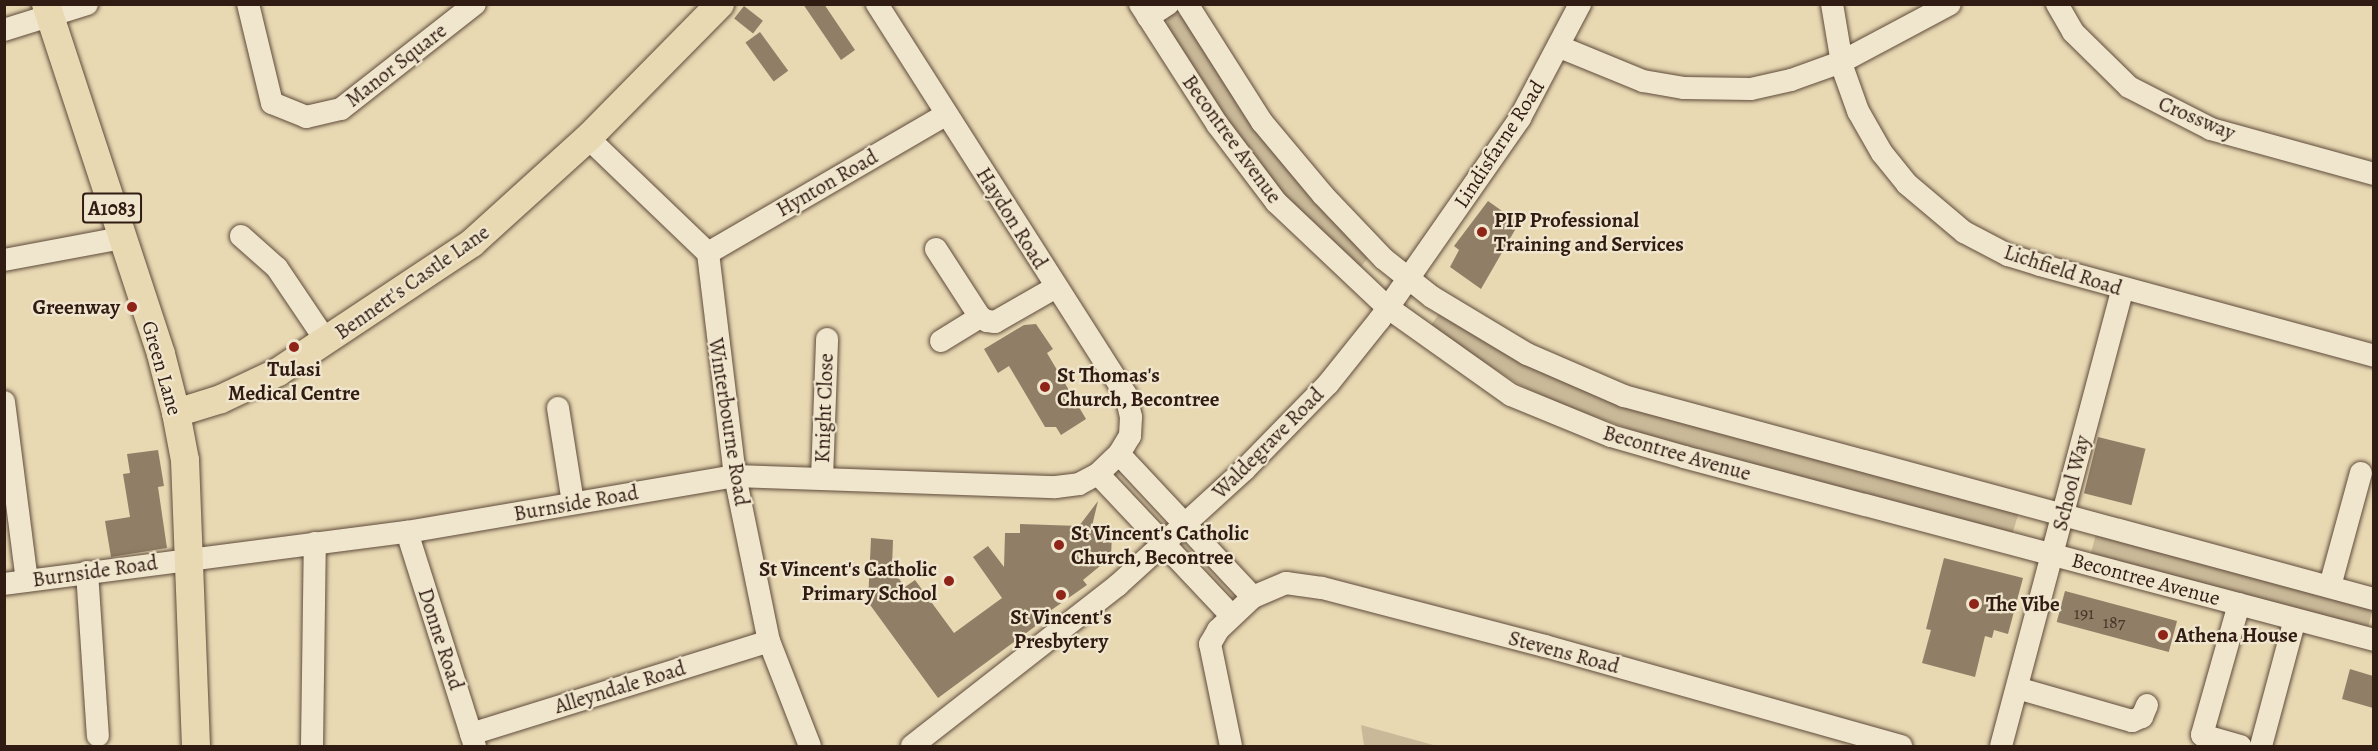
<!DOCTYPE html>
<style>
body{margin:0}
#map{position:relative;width:2378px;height:751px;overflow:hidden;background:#e8d9b3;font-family:Alegreya,serif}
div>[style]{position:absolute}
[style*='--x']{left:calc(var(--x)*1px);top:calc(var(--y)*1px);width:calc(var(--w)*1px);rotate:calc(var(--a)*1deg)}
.green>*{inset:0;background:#c9b998;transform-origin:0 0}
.building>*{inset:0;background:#907e66;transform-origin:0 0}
.roads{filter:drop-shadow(0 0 2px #5f4b3b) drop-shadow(0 0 2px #5f4b3b)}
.minor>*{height:22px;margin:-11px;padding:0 11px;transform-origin:11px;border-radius:11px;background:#f0e6ce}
.major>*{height:28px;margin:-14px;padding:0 14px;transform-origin:14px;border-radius:14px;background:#e8d9b3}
.dots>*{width:16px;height:16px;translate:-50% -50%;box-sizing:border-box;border:3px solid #f0e6ce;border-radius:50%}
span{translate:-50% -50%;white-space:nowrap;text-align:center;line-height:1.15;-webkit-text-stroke:4.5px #f0e6ce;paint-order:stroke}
.number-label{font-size:18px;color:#493428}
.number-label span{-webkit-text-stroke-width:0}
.shield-label span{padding:2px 4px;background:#f0e6ce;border:2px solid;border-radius:4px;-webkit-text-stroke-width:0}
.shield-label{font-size:20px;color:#311c13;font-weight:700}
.street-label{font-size:21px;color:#311c13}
.poi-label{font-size:21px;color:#311c13;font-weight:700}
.left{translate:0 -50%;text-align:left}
.right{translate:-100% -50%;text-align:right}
.frame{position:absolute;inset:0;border:6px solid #311c13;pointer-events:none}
</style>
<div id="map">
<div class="green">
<div style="clip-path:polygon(1173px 13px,1185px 17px,1371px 255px,1356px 272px,1254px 162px,1167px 28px,1168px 16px)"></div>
<div style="clip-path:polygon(1441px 311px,1519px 358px,2019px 512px,2012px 535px,1641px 433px,1568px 407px,1522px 386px,1429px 328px)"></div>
<div style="left:2096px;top:534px;width:287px;height:22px;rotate:15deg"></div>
<div style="clip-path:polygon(1361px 725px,1437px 746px,1364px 746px)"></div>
</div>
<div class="building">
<div style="clip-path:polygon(803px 4px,824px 4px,855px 50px,841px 60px)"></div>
<div style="left:744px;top:6px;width:24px;height:16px;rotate:38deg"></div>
<div style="left:760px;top:32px;width:48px;height:18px;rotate:54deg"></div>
<div style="clip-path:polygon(1488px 201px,1519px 223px,1481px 289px,1450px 267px,1459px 250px,1454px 246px)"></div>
<div style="clip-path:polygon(1036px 324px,1053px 349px,1047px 353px,1086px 419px,1061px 435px,1056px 427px,1045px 427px,1009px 366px,998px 373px,984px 349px,1024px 325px)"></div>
<div style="left:2098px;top:437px;width:49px;height:58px;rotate:14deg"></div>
<div style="clip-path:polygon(158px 450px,164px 486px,158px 487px,167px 548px,111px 557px,105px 521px,130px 517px,123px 474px,130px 473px,127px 454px)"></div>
<div style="clip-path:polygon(1098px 501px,1092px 526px,1112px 534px,1111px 557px,1083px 580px,1087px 585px,1050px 611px,1052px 614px,938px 698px,868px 602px,871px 538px,893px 540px,892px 569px,905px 587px,915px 580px,954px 633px,1002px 598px,973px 557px,988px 546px,1004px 567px,1005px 533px,1020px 533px,1020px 524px,1079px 526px)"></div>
<div style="clip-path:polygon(1944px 558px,2023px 578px,2008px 634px,1994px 630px,1992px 638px,1985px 636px,1975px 677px,1922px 663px,1931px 630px,1926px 629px)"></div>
<div style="left:2065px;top:591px;width:116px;height:32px;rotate:15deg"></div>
<div style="clip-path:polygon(2350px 669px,2373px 676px,2373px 708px,2342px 699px)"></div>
</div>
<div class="roads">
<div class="minor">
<div style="--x:248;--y:4;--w:102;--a:76.4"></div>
<div style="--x:272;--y:103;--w:37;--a:22"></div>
<div style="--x:306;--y:117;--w:36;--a:-13"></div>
<div style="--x:341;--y:109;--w:170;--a:-38.1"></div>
<div style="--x:1140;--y:4;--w:143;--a:57.3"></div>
<div style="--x:1217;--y:124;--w:98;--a:52.9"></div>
<div style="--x:1276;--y:202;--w:153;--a:43.4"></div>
<div style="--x:1387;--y:307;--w:152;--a:35.4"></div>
<div style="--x:1511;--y:395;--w:108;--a:22.3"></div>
<div style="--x:1611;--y:436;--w:76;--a:16"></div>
<div style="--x:1684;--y:457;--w:714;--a:14.85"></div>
<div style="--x:1187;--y:4;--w:140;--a:57.6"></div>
<div style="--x:1262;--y:122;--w:95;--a:50.1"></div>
<div style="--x:1323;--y:195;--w:88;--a:46.4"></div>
<div style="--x:1384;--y:259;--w:61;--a:38.4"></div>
<div style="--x:1432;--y:297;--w:111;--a:31"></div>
<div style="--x:1527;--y:354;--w:106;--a:23.4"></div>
<div style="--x:1624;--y:396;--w:777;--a:15.15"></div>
<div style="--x:1832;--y:4;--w:66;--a:80.4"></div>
<div style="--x:1843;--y:69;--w:45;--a:70.3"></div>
<div style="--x:1858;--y:111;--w:48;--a:60.3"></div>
<div style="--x:1882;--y:153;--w:40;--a:51"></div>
<div style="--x:1907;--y:184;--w:75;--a:40.1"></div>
<div style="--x:1964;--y:232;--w:50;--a:27.6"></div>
<div style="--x:2008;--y:255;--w:34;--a:17"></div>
<div style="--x:2040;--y:265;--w:346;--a:15.2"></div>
<div style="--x:2057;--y:4;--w:32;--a:60"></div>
<div style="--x:2073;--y:32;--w:78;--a:44.5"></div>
<div style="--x:2129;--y:87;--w:92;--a:27.1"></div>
<div style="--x:2211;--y:129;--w:169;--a:15.4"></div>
<div style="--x:1148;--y:17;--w:24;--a:-33"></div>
<div style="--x:4;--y:30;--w:87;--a:-17.4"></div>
<div style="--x:1560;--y:47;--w:90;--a:22.3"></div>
<div style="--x:1643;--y:81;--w:42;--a:9.7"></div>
<div style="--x:1684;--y:88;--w:67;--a:0.9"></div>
<div style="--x:1751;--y:89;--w:41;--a:-12.7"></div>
<div style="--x:1791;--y:80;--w:53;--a:-19.8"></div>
<div style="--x:1841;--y:62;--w:123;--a:-28"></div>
<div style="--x:588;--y:138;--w:166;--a:43.8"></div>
<div style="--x:708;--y:253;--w:225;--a:83.1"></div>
<div style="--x:735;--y:476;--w:168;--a:78.4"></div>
<div style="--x:769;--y:641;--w:113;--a:68.7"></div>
<div style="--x:241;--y:236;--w:48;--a:41.6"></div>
<div style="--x:277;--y:268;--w:89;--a:56"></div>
<div style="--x:936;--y:249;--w:81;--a:57.1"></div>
<div style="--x:980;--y:317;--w:8;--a:30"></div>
<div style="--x:987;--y:321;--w:8;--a:7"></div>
<div style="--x:995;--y:322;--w:70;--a:-29.8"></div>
<div style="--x:708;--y:253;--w:276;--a:-30.2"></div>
<div style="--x:4;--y:260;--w:119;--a:-10.6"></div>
<div style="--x:941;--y:341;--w:46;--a:-31.6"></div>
<div style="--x:4;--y:402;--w:180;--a:82.7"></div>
<div style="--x:558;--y:408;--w:96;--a:81"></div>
<div style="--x:1119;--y:454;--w:196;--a:46.9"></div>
<div style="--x:1098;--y:474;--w:195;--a:46.7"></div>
<div style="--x:822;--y:478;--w:139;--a:-87.9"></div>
<div style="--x:407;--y:532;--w:225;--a:72.4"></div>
<div style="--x:87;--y:572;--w:164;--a:86.2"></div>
<div style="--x:4;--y:584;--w:406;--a:-7.4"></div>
<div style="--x:407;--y:532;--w:333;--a:-9.7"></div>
<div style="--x:735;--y:476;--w:321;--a:2"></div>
<div style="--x:1056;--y:487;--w:23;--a:-7"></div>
<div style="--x:1079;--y:484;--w:21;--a:-28"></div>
<div style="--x:1098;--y:474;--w:29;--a:-44"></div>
<div style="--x:1119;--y:454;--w:21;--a:-59"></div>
<div style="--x:1130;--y:436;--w:19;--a:-87"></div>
<div style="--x:1131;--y:417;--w:23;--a:-103"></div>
<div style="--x:1126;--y:395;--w:464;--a:-122.5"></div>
<div style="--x:2330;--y:586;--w:117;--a:-74.7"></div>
<div style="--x:2239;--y:604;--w:136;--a:105.8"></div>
<div style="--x:2202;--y:735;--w:40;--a:16"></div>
<div style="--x:2017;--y:688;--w:120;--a:16"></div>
<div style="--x:2132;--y:721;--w:11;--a:-22"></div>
<div style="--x:2142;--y:717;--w:13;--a:-67"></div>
<div style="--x:471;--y:734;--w:312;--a:-17.3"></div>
<div style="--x:312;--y:746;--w:203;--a:-89.2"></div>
<div style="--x:912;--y:746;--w:261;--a:-38"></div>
<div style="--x:1118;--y:585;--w:171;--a:-42.4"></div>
<div style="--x:1244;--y:470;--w:120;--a:-45.7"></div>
<div style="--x:1328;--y:384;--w:83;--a:-51.3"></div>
<div style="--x:1380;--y:319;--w:245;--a:-55.1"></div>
<div style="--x:1520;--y:118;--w:129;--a:-62.2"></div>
<div style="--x:1231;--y:746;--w:104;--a:-101.6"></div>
<div style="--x:1210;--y:644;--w:16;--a:-60"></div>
<div style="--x:1218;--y:630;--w:48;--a:-43.3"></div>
<div style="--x:1253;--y:597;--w:36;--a:-23"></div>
<div style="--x:1286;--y:583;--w:36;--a:8"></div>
<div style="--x:1322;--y:588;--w:230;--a:14.6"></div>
<div style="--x:1545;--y:646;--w:370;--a:15.7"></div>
<div style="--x:2001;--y:746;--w:473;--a:-75.1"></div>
<div style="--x:2261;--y:746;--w:131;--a:-75"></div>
</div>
<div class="major">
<div style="--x:46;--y:4;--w:368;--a:71.8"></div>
<div style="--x:161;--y:354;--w:61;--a:75.7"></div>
<div style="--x:176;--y:413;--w:48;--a:79.2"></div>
<div style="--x:185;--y:460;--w:286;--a:87.8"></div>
<div style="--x:176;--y:413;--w:47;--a:-17.3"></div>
<div style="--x:221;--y:399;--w:63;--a:-25.3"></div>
<div style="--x:278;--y:372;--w:233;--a:-33.6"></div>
<div style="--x:472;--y:243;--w:156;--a:-42.2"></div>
<div style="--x:588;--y:138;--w:188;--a:-45.4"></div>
</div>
</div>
<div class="dots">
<div style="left:1482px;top:232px;background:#8f2418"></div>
<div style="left:132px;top:307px;background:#8f2418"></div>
<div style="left:294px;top:347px;background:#8f2418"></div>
<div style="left:1045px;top:387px;background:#8f2418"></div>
<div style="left:1059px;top:545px;background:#8f2418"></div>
<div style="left:949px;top:581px;background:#8f2418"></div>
<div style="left:1061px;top:595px;background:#8f2418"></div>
<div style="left:1974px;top:604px;background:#8f2418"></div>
<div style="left:2163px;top:635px;background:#8f2418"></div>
</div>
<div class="number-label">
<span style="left:2084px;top:613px">191</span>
<span style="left:2114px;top:622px">187</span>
</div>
<div class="shield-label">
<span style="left:112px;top:208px">A1083</span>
</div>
<div class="street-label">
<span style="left:396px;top:65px;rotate:-38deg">Manor Square</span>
<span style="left:2197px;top:118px;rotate:23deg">Crossway</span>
<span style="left:1232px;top:139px;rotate:54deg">Becontree Avenue</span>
<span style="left:1499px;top:144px;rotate:-57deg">Lindisfarne Road</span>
<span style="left:827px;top:183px;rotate:-30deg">Hynton Road</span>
<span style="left:1012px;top:218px;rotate:58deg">Haydon Road</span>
<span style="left:2063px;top:270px;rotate:18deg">Lichfield Road</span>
<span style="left:412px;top:282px;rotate:-35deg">Bennett's Castle Lane</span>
<span style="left:162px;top:368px;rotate:74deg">Green Lane</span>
<span style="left:824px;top:408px;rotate:-88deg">Knight Close</span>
<span style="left:729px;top:422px;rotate:81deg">Winterbourne Road</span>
<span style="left:1268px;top:443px;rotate:-45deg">Waldegrave Road</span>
<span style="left:1677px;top:453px;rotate:16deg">Becontree Avenue</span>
<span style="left:2071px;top:483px;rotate:-76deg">School Way</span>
<span style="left:576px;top:503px;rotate:-10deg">Burnside Road</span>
<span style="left:95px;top:571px;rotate:-8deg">Burnside Road</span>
<span style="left:2146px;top:579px;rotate:15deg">Becontree Avenue</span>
<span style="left:441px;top:639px;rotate:72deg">Donne Road</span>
<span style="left:1564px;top:652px;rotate:15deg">Stevens Road</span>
<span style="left:620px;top:687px;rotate:-17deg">Alleyndale Road</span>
</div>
<div class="poi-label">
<span class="left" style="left:1494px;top:232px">PIP Professional<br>Training and Services</span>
<span class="right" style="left:120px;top:307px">Greenway</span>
<span style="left:294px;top:381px">Tulasi<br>Medical Centre</span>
<span class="left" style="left:1057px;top:387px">St Thomas's<br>Church, Becontree</span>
<span class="left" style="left:1071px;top:545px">St Vincent's Catholic<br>Church, Becontree</span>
<span class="right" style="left:937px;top:581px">St Vincent's Catholic<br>Primary School</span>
<span class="left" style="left:1986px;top:604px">The Vibe</span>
<span style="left:1061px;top:629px">St Vincent's<br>Presbytery</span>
<span class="left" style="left:2175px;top:635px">Athena House</span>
</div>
<div class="frame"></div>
</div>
